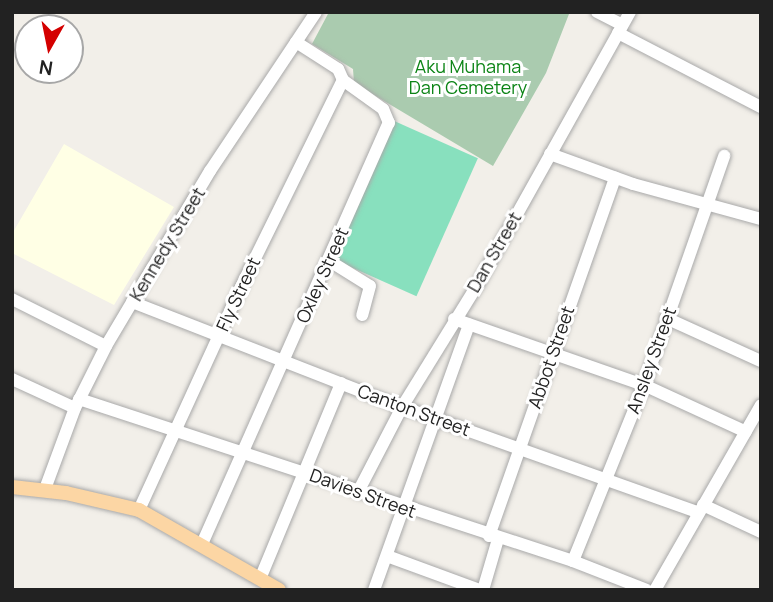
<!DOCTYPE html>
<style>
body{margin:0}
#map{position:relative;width:773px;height:602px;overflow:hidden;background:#f2efe9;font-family:Manrope,sans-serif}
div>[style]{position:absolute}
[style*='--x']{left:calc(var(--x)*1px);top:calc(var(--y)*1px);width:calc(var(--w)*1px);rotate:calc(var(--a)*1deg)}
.education>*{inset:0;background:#ffffe5}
.cemetery>*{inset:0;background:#aacbaf}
.pitch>*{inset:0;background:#88e0be;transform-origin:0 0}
.roads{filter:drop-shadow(0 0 2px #a9a9a9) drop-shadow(0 0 2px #a9a9a9)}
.minor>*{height:12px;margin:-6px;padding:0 6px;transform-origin:6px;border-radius:6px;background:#fff}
.major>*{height:14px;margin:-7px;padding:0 7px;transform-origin:7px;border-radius:7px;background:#fcd6a4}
span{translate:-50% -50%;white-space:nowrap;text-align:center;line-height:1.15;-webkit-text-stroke:6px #fff;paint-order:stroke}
.park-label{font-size:18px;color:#0c8416}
.street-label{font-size:18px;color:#222}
.frame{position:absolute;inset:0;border:14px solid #222;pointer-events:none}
.north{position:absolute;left:14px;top:14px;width:70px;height:70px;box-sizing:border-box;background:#fff;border:2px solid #a7a7a7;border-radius:50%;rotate:189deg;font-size:19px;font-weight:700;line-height:28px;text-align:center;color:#222}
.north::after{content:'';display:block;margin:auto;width:24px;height:32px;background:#d40000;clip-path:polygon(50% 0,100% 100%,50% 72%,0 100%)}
</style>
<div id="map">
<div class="education">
<div style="clip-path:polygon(64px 144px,174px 207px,114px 305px,12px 253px,12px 234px)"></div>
</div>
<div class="cemetery">
<div style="clip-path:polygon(329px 12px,565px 12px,569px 14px,546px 73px,493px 166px,354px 83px,353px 69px,312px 44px)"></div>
</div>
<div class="pitch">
<div style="left:392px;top:120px;width:94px;height:151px;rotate:24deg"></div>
</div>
<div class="roads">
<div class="minor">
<div style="--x:597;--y:12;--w:28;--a:27"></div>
<div style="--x:618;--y:33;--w:161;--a:27.4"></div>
<div style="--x:550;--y:154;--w:88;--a:19.9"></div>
<div style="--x:633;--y:184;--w:133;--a:15.3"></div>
<div style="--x:328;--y:260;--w:49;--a:31.8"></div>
<div style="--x:370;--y:286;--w:30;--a:105"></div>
<div style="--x:12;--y:299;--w:105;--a:26.6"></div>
<div style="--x:132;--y:302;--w:290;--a:21.3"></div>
<div style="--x:402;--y:407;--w:315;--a:19.6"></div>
<div style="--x:666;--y:318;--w:104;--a:24.4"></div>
<div style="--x:454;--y:319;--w:201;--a:19.2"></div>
<div style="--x:644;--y:385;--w:112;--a:24.7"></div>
<div style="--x:12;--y:379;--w:69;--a:24.7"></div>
<div style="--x:79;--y:399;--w:520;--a:18.16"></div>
<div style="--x:573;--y:561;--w:79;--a:21.4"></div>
<div style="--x:45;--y:489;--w:86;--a:-69.7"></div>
<div style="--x:75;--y:408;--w:69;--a:-63.4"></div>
<div style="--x:106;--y:346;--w:204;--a:-59.3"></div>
<div style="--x:210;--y:171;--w:191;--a:-56.3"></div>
<div style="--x:358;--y:492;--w:96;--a:-62.6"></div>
<div style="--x:402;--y:407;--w:145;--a:-58.3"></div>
<div style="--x:478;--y:284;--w:312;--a:-60.8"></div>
<div style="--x:703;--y:505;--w:64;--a:25"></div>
<div style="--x:139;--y:510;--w:245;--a:-65.4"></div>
<div style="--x:241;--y:287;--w:231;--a:-63.8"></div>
<div style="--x:489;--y:536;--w:380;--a:-70.6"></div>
<div style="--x:202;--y:544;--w:461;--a:-66.1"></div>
<div style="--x:389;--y:123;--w:15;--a:-113"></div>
<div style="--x:383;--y:109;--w:49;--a:-144.1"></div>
<div style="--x:343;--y:80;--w:12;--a:-114"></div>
<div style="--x:338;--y:69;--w:50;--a:-147.3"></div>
<div style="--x:387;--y:556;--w:99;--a:20.1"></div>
<div style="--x:573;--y:561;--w:190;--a:-68"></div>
<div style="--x:644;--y:385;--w:243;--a:-70.7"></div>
<div style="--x:260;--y:579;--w:212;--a:-67.5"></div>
<div style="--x:374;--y:590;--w:282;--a:-70.3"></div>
<div style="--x:483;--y:590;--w:53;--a:-73.6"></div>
<div style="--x:655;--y:590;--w:213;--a:-60.2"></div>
</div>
<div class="major">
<div style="--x:12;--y:487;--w:54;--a:6.3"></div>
<div style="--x:66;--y:493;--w:75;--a:13.1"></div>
<div style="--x:139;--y:510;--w:161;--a:29.7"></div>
</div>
</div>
<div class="park-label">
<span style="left:468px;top:77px">Aku Muhama<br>Dan Cemetery</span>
</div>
<div class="street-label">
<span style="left:167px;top:244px;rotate:-59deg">Kennedy Street</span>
<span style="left:494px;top:252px;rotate:-60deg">Dan Street</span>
<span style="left:322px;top:275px;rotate:-66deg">Oxley Street</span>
<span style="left:238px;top:294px;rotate:-65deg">Fly Street</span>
<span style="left:551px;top:357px;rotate:-71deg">Abbot Street</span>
<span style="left:651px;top:360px;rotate:-70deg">Ansley Street</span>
<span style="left:414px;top:410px;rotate:20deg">Canton Street</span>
<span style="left:363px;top:493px;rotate:20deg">Davies Street</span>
</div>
<div class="frame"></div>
<div class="north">N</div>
</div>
